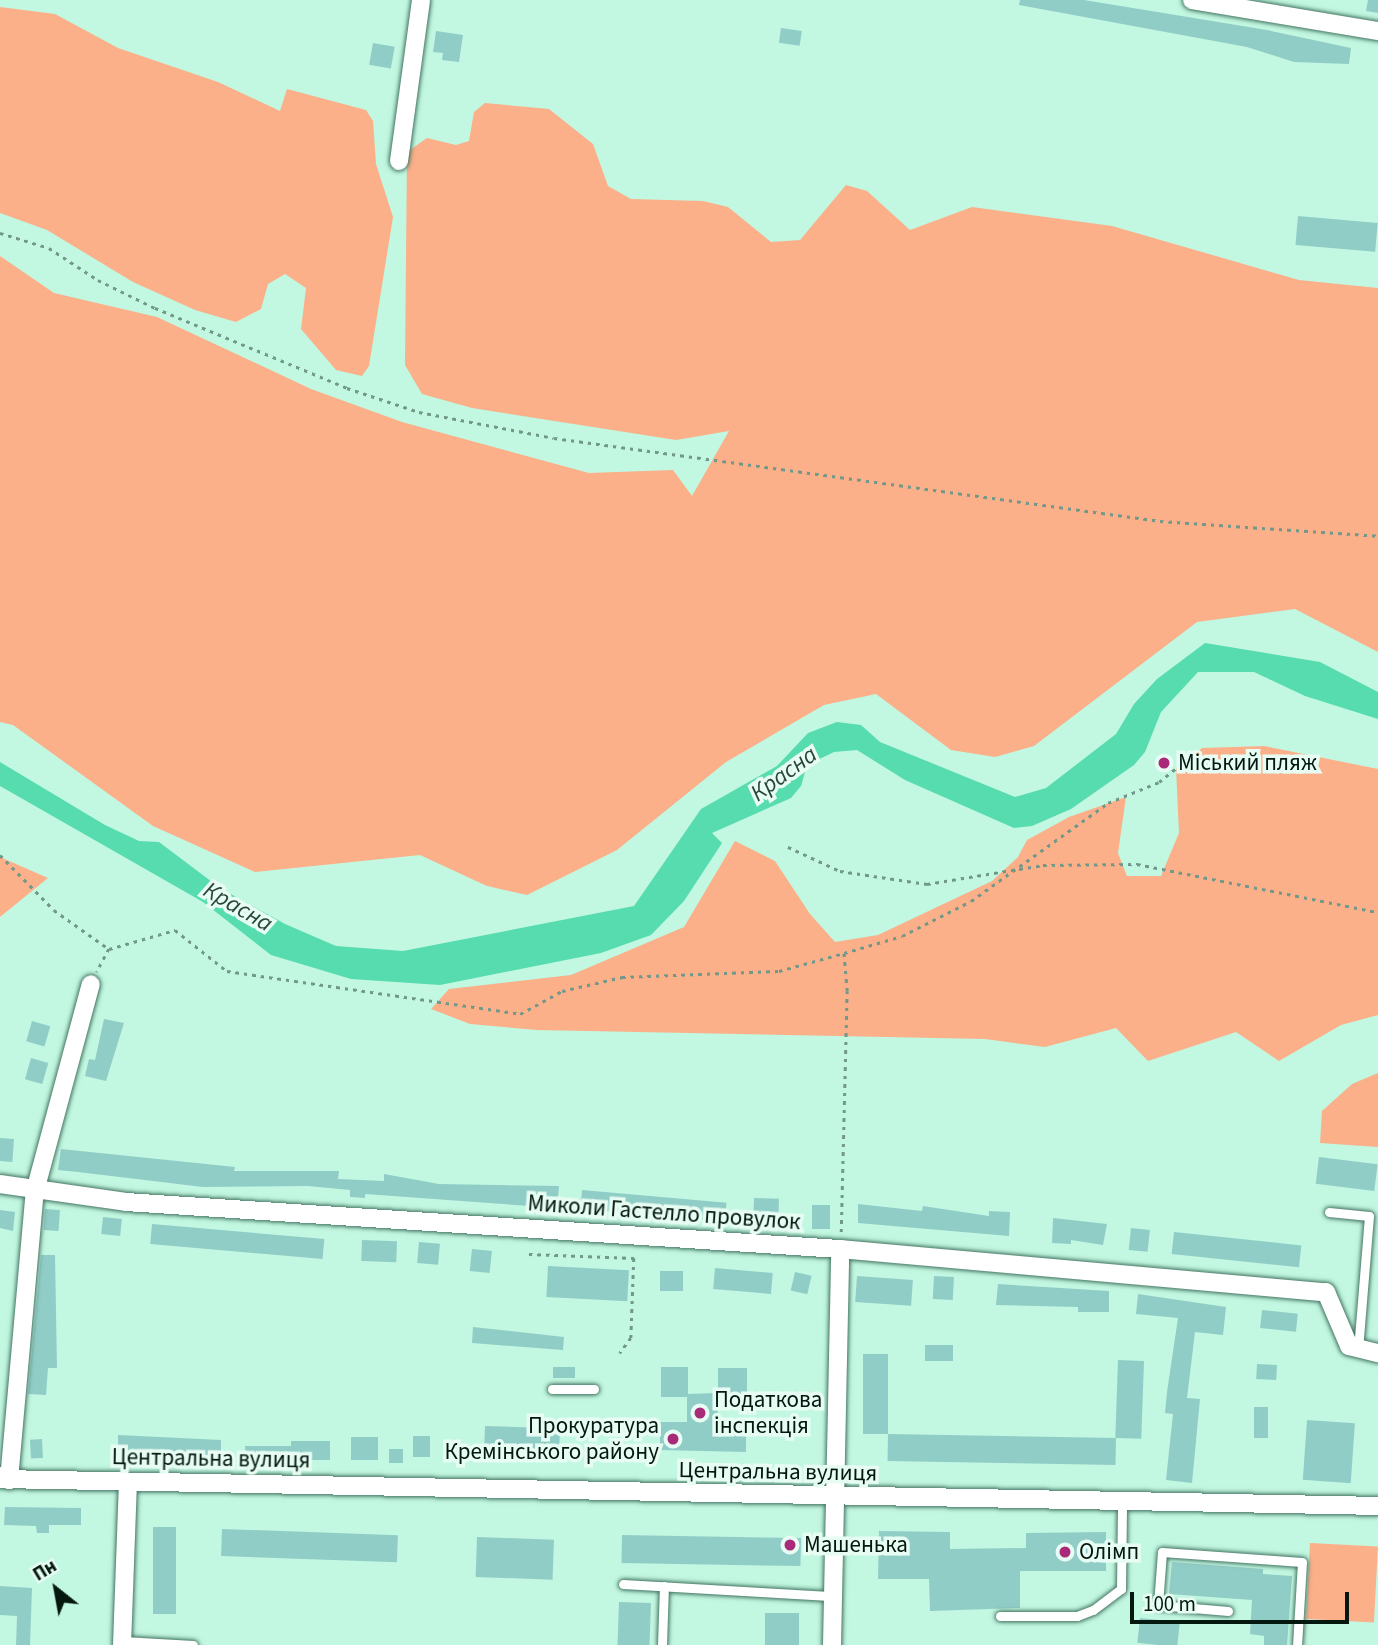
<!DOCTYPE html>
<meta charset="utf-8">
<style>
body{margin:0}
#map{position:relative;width:1378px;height:1645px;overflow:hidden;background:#c2f7e1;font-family:"Source Sans 3",sans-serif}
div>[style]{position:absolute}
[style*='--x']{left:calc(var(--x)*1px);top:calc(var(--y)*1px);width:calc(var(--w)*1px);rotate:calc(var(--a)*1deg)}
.green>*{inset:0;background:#fbb08a;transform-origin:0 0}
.water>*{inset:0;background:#57dcaf}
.building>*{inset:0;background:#91cdc7;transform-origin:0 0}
.path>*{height:2.5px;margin-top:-1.25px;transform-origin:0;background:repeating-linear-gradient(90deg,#719888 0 3.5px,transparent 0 8.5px)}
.roads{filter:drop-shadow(0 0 2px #437562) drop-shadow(0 0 2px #437562)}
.lane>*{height:9px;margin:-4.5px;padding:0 4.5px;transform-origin:4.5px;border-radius:4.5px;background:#fff}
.street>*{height:18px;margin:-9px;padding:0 9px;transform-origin:9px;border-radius:9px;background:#fff}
.dots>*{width:19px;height:19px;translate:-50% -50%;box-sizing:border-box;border:4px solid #e7fcf3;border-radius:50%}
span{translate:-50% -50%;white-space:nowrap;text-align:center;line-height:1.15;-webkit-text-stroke:7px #e7fcf3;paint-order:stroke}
.poi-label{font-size:23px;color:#041810}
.left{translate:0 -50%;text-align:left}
.right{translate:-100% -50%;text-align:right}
.street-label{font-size:23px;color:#041810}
.water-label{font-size:24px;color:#2a463b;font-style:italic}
.north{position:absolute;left:21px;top:1554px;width:70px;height:70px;-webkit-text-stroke:5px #e7fcf3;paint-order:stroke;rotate:329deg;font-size:19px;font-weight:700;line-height:28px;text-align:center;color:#041810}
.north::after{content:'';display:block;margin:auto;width:24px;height:32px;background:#041810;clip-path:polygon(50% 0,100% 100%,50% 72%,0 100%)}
.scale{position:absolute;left:1130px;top:1592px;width:219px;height:32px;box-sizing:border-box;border:4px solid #041810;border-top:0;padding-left:9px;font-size:21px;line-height:24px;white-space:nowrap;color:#041810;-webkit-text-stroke:5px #e7fcf3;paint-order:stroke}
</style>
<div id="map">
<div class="green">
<div style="clip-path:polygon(0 7px,55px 14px,118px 48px,218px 82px,280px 111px,287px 89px,366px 110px,373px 121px,376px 164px,393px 217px,369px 366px,362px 376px,336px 370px,301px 329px,306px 288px,285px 274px,268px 284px,261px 309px,236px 322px,195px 310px,133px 282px,47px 230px,0 213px)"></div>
<div style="clip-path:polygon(485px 103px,549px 109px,593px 144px,608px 186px,631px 199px,703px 201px,728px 207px,771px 242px,800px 240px,846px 185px,867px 191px,910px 230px,972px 207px,1112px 226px,1299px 280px,1378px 288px,1378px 652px,1295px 609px,1197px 622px,1034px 746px,995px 757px,951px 750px,876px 694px,824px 705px,726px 762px,617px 850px,527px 895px,487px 886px,420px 855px,255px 872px,153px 826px,13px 725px,0 722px,0 256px,54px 293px,157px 317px,311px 389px,402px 422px,589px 473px,673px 470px,692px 496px,729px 431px,676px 440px,472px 408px,422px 394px,405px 365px,407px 152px,427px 138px,456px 145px,469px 141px,474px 112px)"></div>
<div style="clip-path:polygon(1264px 746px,1378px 769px,1378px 1015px,1341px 1025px,1279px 1061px,1236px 1032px,1148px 1061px,1116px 1028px,1045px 1047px,985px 1039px,537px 1030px,470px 1024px,431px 1009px,449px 989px,571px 975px,684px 927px,735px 841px,775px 861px,810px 914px,835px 942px,878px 935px,992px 881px,1018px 857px,1027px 840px,1069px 817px,1126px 797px,1118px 853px,1127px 876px,1161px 876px,1179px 833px,1176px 768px,1202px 748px)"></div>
<div style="clip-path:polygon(0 857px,48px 878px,0 917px)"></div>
<div style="clip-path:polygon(1378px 1073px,1378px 1147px,1320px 1143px,1322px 1111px,1352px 1084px)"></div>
<div style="left:1310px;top:1543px;width:68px;height:76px;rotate:3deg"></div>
</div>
<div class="water">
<div style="clip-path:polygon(1205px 643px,1320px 662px,1378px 692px,1378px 719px,1305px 696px,1254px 672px,1198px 672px,1161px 712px,1145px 752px,1134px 765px,1071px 809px,1032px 826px,1014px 828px,905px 780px,857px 750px,834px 752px,807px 765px,801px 786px,791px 798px,712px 833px,722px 843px,684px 901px,651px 935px,601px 953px,440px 985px,351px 979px,271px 955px,203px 902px,0 786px,0 762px,105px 825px,139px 841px,159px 842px,220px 888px,285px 924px,336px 946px,403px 951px,634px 906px,701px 809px,777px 766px,808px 733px,837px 722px,861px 725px,880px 742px,1015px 797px,1046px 788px,1116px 734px,1134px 704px,1157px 679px)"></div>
</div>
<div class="building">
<div style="clip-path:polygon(1020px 0,1084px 0,1267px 30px,1351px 48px,1349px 64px,1294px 62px,1247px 47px,1019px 5px)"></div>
<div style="clip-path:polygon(1368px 0,1378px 0,1378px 13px,1366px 11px)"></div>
<div style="left:781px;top:28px;width:21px;height:15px;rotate:8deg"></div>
<div style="clip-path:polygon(436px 31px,463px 35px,459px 62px,442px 60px,443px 53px,433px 52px)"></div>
<div style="left:373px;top:43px;width:22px;height:22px;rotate:10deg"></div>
<div style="left:1298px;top:216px;width:80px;height:29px;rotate:5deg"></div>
<div style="clip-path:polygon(104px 1019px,124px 1023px,106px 1081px,85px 1076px,89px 1059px,95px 1060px)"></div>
<div style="left:32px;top:1021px;width:19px;height:21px;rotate:16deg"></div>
<div style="left:31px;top:1058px;width:18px;height:22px;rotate:16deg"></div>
<div style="left:0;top:1138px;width:14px;height:23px;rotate:4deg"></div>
<div style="clip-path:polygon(61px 1149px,235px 1167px,234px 1171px,339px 1171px,338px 1179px,384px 1181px,384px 1174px,439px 1184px,559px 1186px,557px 1208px,365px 1194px,365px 1198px,350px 1197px,350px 1190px,308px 1186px,203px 1187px,78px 1172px,58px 1170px)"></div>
<div style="left:1319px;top:1157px;width:59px;height:27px;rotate:7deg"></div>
<div style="left:582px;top:1190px;width:145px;height:19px;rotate:5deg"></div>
<div style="left:754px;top:1198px;width:25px;height:21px;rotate:2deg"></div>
<div style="clip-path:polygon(858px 1204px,922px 1211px,923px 1206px,989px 1216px,989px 1211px,1010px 1212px,1009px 1236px,858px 1223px)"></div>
<div style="left:812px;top:1205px;width:18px;height:24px"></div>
<div style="left:45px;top:1209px;width:15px;height:21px;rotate:4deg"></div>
<div style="clip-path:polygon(0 1210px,15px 1212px,13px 1231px,0 1228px)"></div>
<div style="left:103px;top:1217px;width:19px;height:17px;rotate:6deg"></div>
<div style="clip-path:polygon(1053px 1218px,1107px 1224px,1103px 1245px,1071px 1240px,1071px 1244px,1052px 1243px)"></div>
<div style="left:152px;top:1224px;width:173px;height:20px;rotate:5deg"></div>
<div style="left:1131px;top:1228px;width:19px;height:22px;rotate:6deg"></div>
<div style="left:1174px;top:1232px;width:128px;height:22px;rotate:6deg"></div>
<div style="left:362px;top:1240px;width:35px;height:21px;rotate:2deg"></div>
<div style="left:419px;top:1242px;width:21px;height:21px;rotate:5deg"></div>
<div style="left:472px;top:1249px;width:20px;height:22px;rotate:6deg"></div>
<div style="clip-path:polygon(41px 1255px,55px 1255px,57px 1368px,48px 1368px,46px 1395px,28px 1394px)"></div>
<div style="left:548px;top:1266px;width:81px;height:31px;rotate:3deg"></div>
<div style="left:715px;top:1268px;width:58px;height:21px;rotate:5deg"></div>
<div style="left:660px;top:1271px;width:23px;height:20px"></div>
<div style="left:795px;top:1272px;width:17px;height:19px;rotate:13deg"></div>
<div style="left:857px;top:1276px;width:56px;height:26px;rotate:4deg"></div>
<div style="left:934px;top:1276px;width:20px;height:23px;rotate:3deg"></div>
<div style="clip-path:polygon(998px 1284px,1109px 1291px,1109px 1312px,1078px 1312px,1078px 1307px,996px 1305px)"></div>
<div style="clip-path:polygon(1138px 1294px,1226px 1307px,1223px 1335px,1195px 1332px,1187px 1398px,1200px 1399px,1192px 1483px,1166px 1480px,1173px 1414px,1165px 1413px,1167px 1392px,1178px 1318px,1136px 1314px)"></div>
<div style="left:1262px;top:1310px;width:36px;height:18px;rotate:6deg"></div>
<div style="clip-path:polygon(473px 1327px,564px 1337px,563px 1350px,472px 1343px)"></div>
<div style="left:925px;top:1345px;width:28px;height:16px"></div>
<div style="left:863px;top:1354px;width:25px;height:80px"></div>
<div style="left:1118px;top:1360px;width:26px;height:78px;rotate:2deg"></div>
<div style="left:1257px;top:1364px;width:20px;height:15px;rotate:3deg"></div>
<div style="left:553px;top:1367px;width:22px;height:11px"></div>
<div style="clip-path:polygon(661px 1367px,688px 1367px,688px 1394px,717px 1393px,718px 1424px,746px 1424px,746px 1452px,660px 1450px,660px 1422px,687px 1422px,687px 1397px,661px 1397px)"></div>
<div style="left:747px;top:1368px;width:31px;height:29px;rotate:90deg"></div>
<div style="left:1254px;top:1407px;width:14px;height:31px"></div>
<div style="left:1307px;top:1420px;width:48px;height:60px;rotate:4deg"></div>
<div style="left:485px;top:1426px;width:75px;height:24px;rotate:2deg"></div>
<div style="left:888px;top:1434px;width:228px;height:27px;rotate:1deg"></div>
<div style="clip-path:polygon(118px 1435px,221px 1440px,221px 1455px,198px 1455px,198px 1459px,118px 1458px)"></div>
<div style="left:413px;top:1436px;width:17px;height:21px"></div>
<div style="left:351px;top:1437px;width:27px;height:23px"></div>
<div style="left:42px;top:1439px;width:19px;height:12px;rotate:87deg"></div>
<div style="clip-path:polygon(291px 1441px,330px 1441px,330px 1460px,246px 1460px,245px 1446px,291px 1446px)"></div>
<div style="left:389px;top:1449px;width:14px;height:14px"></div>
<div style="clip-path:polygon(5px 1507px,81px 1508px,81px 1525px,49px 1525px,49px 1533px,37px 1533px,36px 1526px,4px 1525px)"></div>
<div style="left:153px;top:1527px;width:23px;height:87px"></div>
<div style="left:222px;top:1529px;width:176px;height:27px;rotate:2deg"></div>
<div style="clip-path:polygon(879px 1531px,950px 1532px,950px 1549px,1026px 1548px,1026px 1533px,1106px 1532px,1106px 1571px,1020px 1571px,1020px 1608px,930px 1611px,929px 1579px,878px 1579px)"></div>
<div style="left:622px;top:1535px;width:179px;height:28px;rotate:1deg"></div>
<div style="left:477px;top:1537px;width:77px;height:40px;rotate:2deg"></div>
<div style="clip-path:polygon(1172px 1562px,1263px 1569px,1263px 1574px,1292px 1576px,1287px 1645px,1264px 1645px,1264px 1636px,1250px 1634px,1252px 1600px,1169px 1594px)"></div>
<div style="clip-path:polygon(0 1586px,32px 1588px,30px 1645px,16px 1645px,17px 1616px,0 1615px)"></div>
<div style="left:619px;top:1602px;width:32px;height:43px;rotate:2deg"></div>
<div style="left:765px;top:1613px;width:34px;height:32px"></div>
<div style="left:1140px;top:1618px;width:40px;height:25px;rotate:6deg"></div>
</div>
<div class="path">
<div style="--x:0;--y:233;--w:51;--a:17"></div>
<div style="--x:49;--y:248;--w:59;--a:33.1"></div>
<div style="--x:98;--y:280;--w:64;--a:26.2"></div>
<div style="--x:155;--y:308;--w:208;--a:22.6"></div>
<div style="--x:347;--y:388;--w:76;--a:18.4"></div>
<div style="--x:419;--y:412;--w:137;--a:10.9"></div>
<div style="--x:554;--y:438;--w:612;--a:7.8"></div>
<div style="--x:1160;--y:521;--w:219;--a:3.9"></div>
<div style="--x:788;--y:847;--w:57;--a:24.8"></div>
<div style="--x:840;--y:871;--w:88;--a:8.5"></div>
<div style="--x:927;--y:884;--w:118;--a:-9.3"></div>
<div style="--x:1043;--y:865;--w:94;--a:-0.6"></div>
<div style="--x:1137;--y:864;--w:246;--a:11.3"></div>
<div style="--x:0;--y:855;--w:77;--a:45.5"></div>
<div style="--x:54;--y:910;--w:67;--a:35.3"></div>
<div style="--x:109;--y:949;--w:26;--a:118"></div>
<div style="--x:109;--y:949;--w:69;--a:-16.1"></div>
<div style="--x:175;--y:930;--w:66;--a:38.3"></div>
<div style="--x:227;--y:971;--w:296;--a:8.3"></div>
<div style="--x:520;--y:1014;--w:48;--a:-28.7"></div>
<div style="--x:562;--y:991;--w:62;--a:-13.1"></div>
<div style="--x:622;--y:977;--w:157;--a:-2.2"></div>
<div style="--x:779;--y:971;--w:67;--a:-15.5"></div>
<div style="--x:841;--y:1232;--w:241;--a:-88.6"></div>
<div style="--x:847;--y:991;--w:38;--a:-95"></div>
<div style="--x:844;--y:953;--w:60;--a:-16.3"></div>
<div style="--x:902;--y:936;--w:77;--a:-26.9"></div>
<div style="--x:971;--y:901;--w:168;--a:-35.6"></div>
<div style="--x:1108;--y:803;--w:55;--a:-22.4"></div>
<div style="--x:1159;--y:782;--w:36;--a:-39"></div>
<div style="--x:529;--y:1254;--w:105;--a:2.2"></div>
<div style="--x:634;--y:1258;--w:80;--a:92.1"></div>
<div style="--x:631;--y:1338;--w:19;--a:126"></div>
</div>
<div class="roads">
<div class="lane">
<div style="--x:1329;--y:1212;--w:40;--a:5.7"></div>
<div style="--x:1369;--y:1216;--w:133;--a:94.7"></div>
<div style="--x:552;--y:1389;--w:42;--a:0"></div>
<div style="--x:623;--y:1584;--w:211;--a:3.3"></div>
<div style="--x:1228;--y:1611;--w:70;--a:-175.1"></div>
<div style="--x:1158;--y:1605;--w:53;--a:-85.7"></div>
<div style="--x:1162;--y:1552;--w:140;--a:4.1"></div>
<div style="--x:1302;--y:1562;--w:83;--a:93.4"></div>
<div style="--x:1000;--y:1616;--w:77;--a:0"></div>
<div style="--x:1077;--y:1616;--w:17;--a:-21"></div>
<div style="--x:1093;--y:1610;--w:35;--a:-37"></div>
<div style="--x:1121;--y:1589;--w:87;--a:-89.3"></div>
<div style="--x:123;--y:1641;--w:70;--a:3.3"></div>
<div style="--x:662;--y:1645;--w:59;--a:-88.1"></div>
</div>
<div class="street">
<div style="--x:1192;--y:0;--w:189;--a:9.5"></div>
<div style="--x:399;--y:161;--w:162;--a:-82.2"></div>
<div style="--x:0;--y:1184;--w:127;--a:8.1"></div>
<div style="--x:126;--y:1202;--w:716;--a:3.77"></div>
<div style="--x:840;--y:1249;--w:488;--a:5.1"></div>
<div style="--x:1326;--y:1292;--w:59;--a:66.9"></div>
<div style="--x:1349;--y:1346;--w:30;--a:14"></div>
<div style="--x:0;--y:1476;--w:10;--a:24"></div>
<div style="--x:9;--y:1480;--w:290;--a:-84.9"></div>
<div style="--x:35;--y:1191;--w:214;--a:-74.9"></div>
<div style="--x:0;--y:1479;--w:1378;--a:1.12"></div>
<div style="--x:122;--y:1645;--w:163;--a:-87.9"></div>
<div style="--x:832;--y:1645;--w:396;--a:-88.8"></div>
</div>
</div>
<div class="dots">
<div style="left:1164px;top:763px;background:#a92a79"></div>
<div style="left:700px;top:1413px;background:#a92a79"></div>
<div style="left:673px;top:1439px;background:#a92a79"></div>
<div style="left:790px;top:1545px;background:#a92a79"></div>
<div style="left:1065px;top:1552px;background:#a92a79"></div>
</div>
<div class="poi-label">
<span class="left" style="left:1178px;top:763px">Міський пляж</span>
<span class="left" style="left:714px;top:1413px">Податкова<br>інспекція</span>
<span class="right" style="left:659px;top:1439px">Прокуратура<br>Кремінського району</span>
<span class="left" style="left:804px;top:1545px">Машенька</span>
<span class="left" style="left:1079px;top:1552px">Олімп</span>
</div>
<div class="street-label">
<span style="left:664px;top:1213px;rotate:4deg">Миколи Гастелло провулок</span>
<span style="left:211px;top:1459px;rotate:1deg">Центральна вулиця</span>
<span style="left:778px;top:1472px;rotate:1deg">Центральна вулиця</span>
</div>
<div class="water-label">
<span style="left:784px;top:774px;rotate:-36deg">Красна</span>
<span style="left:238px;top:907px;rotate:30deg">Красна</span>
</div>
<div class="north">Пн</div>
<div class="scale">100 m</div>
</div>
